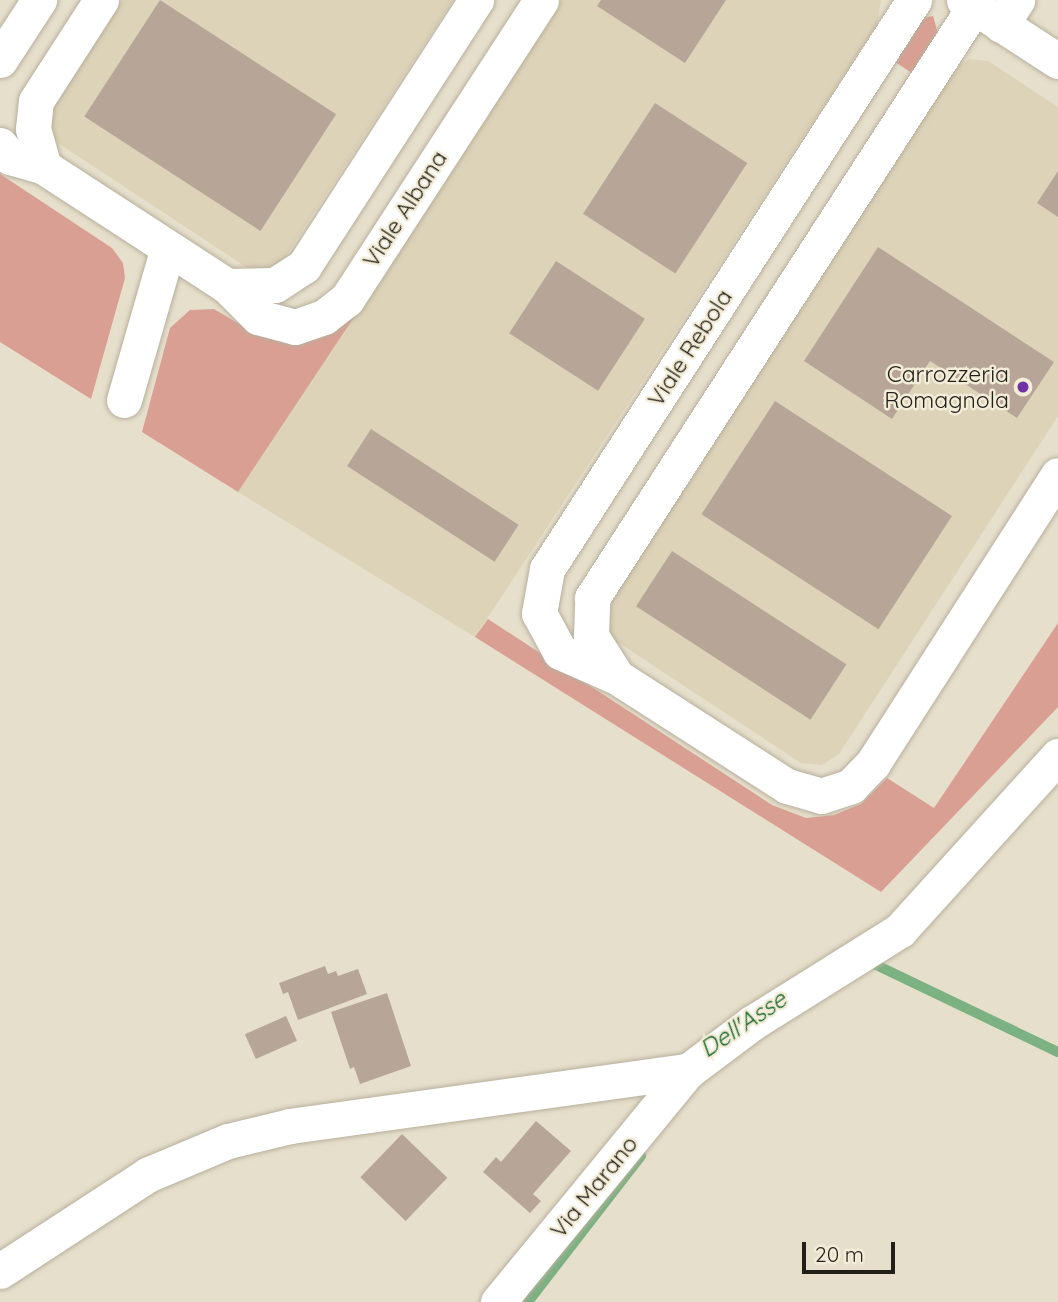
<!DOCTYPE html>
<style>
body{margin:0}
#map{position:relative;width:1058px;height:1302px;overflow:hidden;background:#e6dfcb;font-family:Quicksand,sans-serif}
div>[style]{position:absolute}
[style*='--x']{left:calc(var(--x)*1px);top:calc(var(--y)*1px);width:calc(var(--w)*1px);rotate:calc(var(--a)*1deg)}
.built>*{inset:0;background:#ddd3b8}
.green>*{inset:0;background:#da9f93}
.stream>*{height:10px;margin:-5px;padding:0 5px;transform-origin:5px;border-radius:5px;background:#7cb182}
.building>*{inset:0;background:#b7a698;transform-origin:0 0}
.roads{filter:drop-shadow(0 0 2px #b7af9c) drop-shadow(0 0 2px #b7af9c)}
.minor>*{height:35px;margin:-17.5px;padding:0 17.5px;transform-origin:17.5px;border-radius:17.5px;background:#fff}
.dots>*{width:19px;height:19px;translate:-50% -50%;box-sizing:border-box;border:4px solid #f3ecd8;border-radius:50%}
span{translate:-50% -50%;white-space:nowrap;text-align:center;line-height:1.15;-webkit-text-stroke:5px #f3ecd8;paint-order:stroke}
.street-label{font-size:23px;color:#211f17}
.poi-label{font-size:23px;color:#211f17}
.right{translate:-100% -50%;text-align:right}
.water-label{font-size:24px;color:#19672b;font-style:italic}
.scale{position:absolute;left:802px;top:1242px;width:93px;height:32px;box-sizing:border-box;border:4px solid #211f17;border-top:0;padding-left:9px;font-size:21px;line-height:24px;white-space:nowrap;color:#211f17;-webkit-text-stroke:5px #f3ecd8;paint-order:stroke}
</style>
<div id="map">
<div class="built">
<div style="clip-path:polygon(122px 0,453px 0,284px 259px,266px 269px,246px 267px,58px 143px,49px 127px,49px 111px)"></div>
<div style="clip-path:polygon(561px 0,881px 0,877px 24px,475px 637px,238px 492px)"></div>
<div style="clip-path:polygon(969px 59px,988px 61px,1058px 107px,1058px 416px,839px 754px,822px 765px,801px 763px,613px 639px,604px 623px,605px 607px,954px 68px)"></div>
</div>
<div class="green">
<div style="clip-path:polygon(933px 16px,939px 37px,915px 75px,889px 58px,914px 20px)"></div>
<div style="clip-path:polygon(0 174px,112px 248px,123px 263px,125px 278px,91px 399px,0 342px)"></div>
<div style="clip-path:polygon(214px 309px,256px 334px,287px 344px,319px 337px,356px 314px,238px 492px,142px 432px,170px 328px,190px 310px)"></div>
<div style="clip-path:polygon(488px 619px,772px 805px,806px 818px,834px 815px,861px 804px,887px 778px,934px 808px,1058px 623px,1058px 707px,881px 892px,475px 637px)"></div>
</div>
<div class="stream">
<div style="--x:866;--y:965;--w:5;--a:-37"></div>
<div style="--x:870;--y:962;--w:208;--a:25.6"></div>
<div style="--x:528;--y:1302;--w:185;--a:-52.3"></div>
</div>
<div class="building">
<div style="left:160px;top:0;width:210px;height:139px;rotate:33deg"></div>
<div style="clip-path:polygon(601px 0,726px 0,685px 63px,597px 6px)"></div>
<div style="left:655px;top:103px;width:110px;height:132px;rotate:33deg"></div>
<div style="clip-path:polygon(1058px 171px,1058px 217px,1037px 203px)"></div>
<div style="clip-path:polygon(878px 247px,1054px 362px,1017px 418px,930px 361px,892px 419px,804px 361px)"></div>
<div style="left:556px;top:261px;width:106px;height:86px;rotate:33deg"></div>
<div style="left:775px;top:401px;width:211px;height:135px;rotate:33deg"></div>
<div style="left:371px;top:429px;width:176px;height:44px;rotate:33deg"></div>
<div style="left:672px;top:551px;width:208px;height:66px;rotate:33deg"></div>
<div style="clip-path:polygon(325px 966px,328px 974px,336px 971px,338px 976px,358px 969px,367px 994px,298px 1020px,288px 992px,283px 994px,279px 983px)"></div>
<div style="clip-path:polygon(387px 993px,411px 1066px,360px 1084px,354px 1067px,350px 1069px,331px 1012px)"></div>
<div style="left:286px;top:1016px;width:27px;height:45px;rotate:66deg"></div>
<div style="clip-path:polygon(536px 1121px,571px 1151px,533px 1194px,541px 1201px,530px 1213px,483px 1172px,496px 1157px,501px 1162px)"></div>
<div style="left:402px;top:1134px;width:63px;height:60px;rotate:44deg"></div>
</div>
<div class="roads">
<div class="minor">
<div style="--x:914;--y:0;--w:677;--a:122.82"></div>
<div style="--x:547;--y:569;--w:45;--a:100.3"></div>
<div style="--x:539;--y:613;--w:44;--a:61.7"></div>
<div style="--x:560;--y:652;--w:62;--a:23.7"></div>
<div style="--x:617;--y:677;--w:202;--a:32.7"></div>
<div style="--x:787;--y:786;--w:35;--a:16"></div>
<div style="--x:821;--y:796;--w:32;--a:-18"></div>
<div style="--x:851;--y:786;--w:32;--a:-46"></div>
<div style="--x:873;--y:763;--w:342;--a:-57.3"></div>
<div style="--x:964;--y:0;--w:112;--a:33"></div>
<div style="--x:1001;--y:25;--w:30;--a:-57"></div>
<div style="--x:0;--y:60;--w:72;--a:-57"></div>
<div style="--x:0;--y:145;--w:16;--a:50"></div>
<div style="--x:10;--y:157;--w:35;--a:16"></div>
<div style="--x:44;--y:167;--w:218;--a:33"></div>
<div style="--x:227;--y:286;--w:44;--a:45"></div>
<div style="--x:258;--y:317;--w:38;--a:15"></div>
<div style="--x:295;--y:327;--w:31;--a:-19"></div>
<div style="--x:324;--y:317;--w:29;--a:-38"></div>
<div style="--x:347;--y:299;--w:356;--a:-57"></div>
<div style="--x:44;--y:167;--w:40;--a:-106"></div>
<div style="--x:33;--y:129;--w:28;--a:-84"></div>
<div style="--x:36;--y:101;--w:120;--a:-57.2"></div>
<div style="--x:227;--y:286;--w:48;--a:-1.2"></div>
<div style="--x:275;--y:285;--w:35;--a:-33"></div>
<div style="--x:304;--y:266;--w:317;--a:-57.1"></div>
<div style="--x:124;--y:400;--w:158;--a:-73.9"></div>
<div style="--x:617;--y:677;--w:49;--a:-122.4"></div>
<div style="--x:591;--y:636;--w:38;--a:-88"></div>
<div style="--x:592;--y:598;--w:704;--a:-57.12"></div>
<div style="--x:0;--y:1271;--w:176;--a:-33.1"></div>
<div style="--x:147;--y:1175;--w:88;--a:-22.8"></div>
<div style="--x:228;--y:1141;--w:64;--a:-13.6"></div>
<div style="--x:290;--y:1126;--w:402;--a:-7.9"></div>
<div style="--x:688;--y:1071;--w:80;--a:-36.9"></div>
<div style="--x:752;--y:1023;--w:175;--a:-32.1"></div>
<div style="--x:900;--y:930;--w:235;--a:-47.8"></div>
<div style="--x:498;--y:1302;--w:299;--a:-50.6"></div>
</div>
</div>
<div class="dots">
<div style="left:1023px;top:387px;background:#7231a6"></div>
</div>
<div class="street-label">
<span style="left:405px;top:209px;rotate:-57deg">Viale Albana</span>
<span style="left:690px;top:348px;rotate:-57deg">Viale Rebola</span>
<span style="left:594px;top:1187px;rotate:-51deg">Via Marano</span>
</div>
<div class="poi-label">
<span class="right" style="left:1009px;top:387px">Carrozzeria<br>Romagnola</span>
</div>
<div class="water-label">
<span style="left:743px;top:1024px;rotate:-34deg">Dell'Asse</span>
</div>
<div class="scale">20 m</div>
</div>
